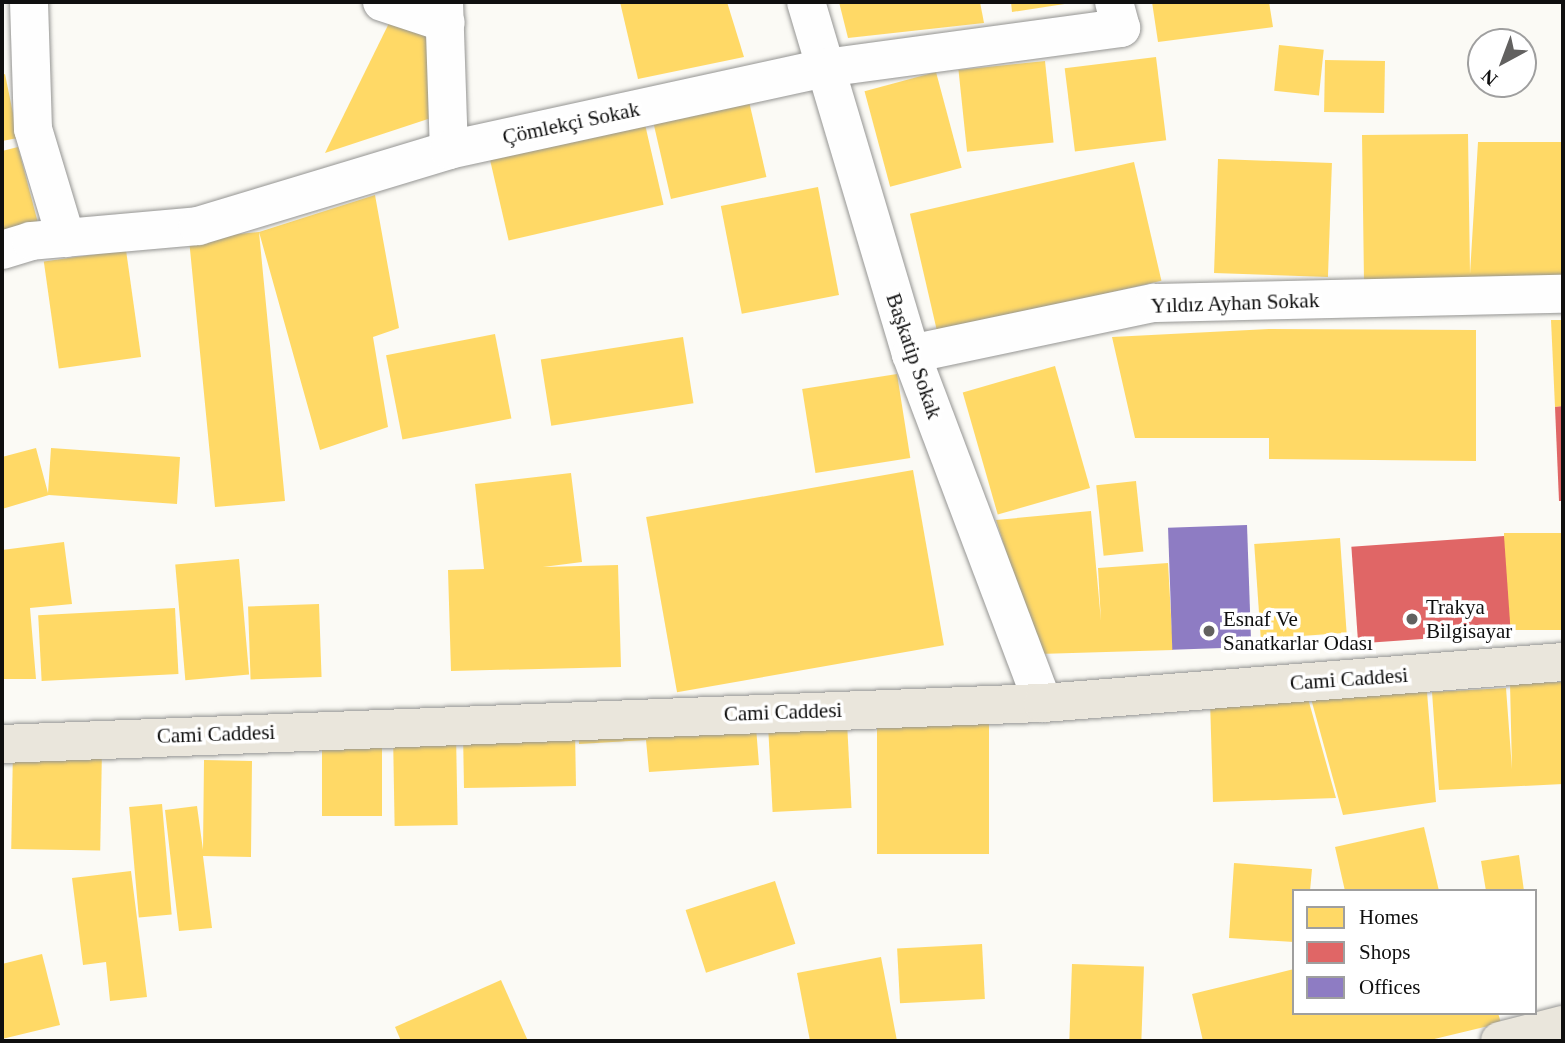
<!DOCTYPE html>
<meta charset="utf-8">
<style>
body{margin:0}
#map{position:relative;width:1565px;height:1043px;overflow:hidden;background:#fbfaf5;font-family:Georgia,serif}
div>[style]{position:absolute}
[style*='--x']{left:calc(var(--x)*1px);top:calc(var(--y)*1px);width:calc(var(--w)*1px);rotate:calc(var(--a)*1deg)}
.homes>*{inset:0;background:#ffd966;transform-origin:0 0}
.shops>*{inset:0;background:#e06666;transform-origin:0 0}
.offices>*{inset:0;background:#8e7cc3;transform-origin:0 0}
.roads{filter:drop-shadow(0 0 2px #959593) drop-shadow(0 0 2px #959593)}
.minor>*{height:38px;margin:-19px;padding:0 19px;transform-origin:19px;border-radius:19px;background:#fefefe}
.major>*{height:38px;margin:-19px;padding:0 19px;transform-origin:19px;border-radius:19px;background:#eae6dc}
.dots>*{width:19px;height:19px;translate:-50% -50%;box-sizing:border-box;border:4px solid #fff;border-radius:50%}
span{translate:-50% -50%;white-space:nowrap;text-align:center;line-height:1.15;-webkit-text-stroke:7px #fff;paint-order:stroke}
.street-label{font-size:21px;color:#0f0f0f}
.poi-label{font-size:21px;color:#0f0f0f}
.left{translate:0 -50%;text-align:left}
.frame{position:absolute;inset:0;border:4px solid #0f0f0f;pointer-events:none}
.legend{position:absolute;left:1292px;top:889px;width:245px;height:126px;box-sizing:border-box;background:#fff;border:2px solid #9f9f9f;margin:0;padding:9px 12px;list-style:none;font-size:21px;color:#0f0f0f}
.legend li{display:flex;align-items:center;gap:14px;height:35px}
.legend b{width:35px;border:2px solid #9f9f9f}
.north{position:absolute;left:1467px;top:28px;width:70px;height:70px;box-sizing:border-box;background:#fff;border:2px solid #9f9f9f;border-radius:50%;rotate:221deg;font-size:19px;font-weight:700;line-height:28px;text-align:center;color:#0f0f0f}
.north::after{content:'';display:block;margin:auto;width:24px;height:32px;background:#626160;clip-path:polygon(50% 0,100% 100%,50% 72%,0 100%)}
</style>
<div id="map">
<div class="homes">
<div style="clip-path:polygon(620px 2px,727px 2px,744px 57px,638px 79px)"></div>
<div style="clip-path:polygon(839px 2px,980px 2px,984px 23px,848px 38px)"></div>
<div style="clip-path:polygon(1011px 2px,1071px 2px,1071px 3px,1012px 12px)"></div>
<div style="clip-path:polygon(1152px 2px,1269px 2px,1273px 27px,1158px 42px)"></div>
<div style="clip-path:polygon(393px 15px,436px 32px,431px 118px,325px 153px)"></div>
<div style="left:1279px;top:45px;width:45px;height:46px;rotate:6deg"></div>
<div style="left:1156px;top:57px;width:84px;height:92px;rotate:83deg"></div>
<div style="left:1325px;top:60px;width:60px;height:52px;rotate:1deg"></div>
<div style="left:1045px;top:61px;width:82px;height:87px;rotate:84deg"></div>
<div style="left:936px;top:72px;width:99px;height:74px;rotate:75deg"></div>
<div style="clip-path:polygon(5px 74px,18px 138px,2px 141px,2px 75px)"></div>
<div style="left:748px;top:97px;width:82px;height:98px;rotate:77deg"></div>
<div style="left:644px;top:120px;width:87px;height:159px;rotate:77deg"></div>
<div style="clip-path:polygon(1468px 134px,1470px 274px,1478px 142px,1563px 142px,1563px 280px,1364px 282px,1362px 135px)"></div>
<div style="clip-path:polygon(18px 147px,38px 223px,2px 232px,2px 151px)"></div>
<div style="left:1218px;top:159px;width:114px;height:114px;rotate:2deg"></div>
<div style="left:1134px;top:162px;width:122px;height:230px;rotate:77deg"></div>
<div style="left:818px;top:187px;width:110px;height:99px;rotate:79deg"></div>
<div style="clip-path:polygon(375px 195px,399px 328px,373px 337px,388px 427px,320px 450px,259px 232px,285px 501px,215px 507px,189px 239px,259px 232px)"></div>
<div style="left:126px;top:250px;width:108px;height:83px;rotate:82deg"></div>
<div style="clip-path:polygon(1551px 320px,1563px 320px,1563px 406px,1555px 407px)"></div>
<div style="clip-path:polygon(1269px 329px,1476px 330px,1476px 461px,1269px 459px,1269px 438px,1135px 438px,1112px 337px)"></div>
<div style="left:495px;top:334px;width:86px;height:111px;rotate:79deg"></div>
<div style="left:683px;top:337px;width:67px;height:144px;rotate:81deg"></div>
<div style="left:1055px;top:366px;width:127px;height:96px;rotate:74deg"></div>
<div style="left:897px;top:374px;width:85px;height:96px;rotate:81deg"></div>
<div style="clip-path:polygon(36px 448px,48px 493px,51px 448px,180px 457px,177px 504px,49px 495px,2px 509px,2px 457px)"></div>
<div style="left:913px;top:470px;width:178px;height:271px;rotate:80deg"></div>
<div style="clip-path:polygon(571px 473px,582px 562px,543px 567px,618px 565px,621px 667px,451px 671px,448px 570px,484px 569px,475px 484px)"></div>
<div style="left:1136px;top:481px;width:71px;height:40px;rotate:84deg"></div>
<div style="clip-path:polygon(1091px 511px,1101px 621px,1098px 568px,1168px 563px,1173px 650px,1039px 654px,996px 520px)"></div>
<div style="left:1563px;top:533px;width:97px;height:59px;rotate:90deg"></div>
<div style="left:1340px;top:538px;width:95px;height:86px;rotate:86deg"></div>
<div style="clip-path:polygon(64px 542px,72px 604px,30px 608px,36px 679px,2px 679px,2px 550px)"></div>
<div style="left:239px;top:559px;width:116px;height:64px;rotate:85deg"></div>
<div style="left:319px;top:604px;width:73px;height:71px;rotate:88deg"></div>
<div style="left:175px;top:608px;width:66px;height:137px;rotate:87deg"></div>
<div style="clip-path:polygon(1563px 682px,1563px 784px,1439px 790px,1432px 692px,1506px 688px,1512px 769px,1510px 683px)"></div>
<div style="clip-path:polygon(1427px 692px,1436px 802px,1343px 815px,1310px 695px)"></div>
<div style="clip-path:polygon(1307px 695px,1336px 798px,1213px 802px,1210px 699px)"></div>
<div style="clip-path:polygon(755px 714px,759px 765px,649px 772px,646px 740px,579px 744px,578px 725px)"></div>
<div style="left:877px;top:719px;width:112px;height:135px"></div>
<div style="left:847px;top:722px;width:86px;height:79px;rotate:87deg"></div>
<div style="left:575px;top:730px;width:56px;height:112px;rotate:89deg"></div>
<div style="left:456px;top:732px;width:93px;height:63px;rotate:89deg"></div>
<div style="left:322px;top:738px;width:60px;height:78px"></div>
<div style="left:13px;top:747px;width:89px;height:102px;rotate:1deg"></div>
<div style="clip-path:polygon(204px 760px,252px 761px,251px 857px,203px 856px,212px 928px,179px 931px,165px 810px,197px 806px,203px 850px)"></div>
<div style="left:162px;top:804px;width:111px;height:33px;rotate:85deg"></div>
<div style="clip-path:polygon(1424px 827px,1439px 891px,1345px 891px,1335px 847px)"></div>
<div style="clip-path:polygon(1519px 855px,1524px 891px,1486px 891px,1481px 861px)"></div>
<div style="clip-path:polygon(1234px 863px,1312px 869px,1310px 891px,1294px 891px,1294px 942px,1229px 938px)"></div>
<div style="clip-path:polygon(131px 871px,147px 997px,110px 1001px,106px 962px,83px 965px,72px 878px)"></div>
<div style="left:775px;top:881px;width:66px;height:94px;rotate:72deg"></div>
<div style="left:982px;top:944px;width:55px;height:85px;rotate:87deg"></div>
<div style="clip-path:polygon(42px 954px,60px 1025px,2px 1039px,2px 964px)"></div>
<div style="clip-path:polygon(881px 957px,897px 1041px,810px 1041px,797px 973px)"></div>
<div style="left:1072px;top:964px;width:72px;height:77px;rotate:2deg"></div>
<div style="clip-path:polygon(1294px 969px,1294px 1013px,1498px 1013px,1501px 1023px,1426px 1041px,1203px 1041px,1192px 994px)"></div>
<div style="clip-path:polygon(501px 980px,528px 1041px,401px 1041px,395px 1027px)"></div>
</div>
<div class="shops">
<div style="clip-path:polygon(1563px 406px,1563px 501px,1559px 501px,1555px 407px)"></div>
<div style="left:1504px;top:536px;width:97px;height:153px;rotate:86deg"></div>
</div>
<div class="offices">
<div style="left:1247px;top:525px;width:122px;height:79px;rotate:88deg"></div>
</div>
<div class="roads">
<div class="minor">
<div style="--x:29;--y:2;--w:127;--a:88.2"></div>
<div style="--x:33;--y:129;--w:114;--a:73.2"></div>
<div style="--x:382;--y:2;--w:67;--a:18.2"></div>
<div style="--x:444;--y:2;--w:148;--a:88.1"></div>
<div style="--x:806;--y:2;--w:367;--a:73.4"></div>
<div style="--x:911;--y:354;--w:373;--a:69.3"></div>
<div style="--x:2;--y:250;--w:30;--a:-17"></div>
<div style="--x:31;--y:241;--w:168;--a:-5.1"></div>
<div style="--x:198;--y:226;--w:262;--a:-16.8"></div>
<div style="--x:449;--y:150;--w:385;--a:-12.3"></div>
<div style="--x:825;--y:68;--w:299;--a:-7.7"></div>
<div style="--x:1121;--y:28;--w:27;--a:-105"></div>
<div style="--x:911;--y:354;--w:248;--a:-11.9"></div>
<div style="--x:1154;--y:303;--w:409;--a:-1.3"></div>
</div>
<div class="major">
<div style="--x:2;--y:744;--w:1042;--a:-2.26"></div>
<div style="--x:1043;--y:703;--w:522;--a:-4.51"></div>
<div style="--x:1500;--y:1041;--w:65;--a:-14.3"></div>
</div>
</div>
<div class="dots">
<div style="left:1412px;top:619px;background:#626160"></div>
<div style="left:1209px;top:631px;background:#626160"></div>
</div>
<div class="street-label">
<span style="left:571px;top:123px;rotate:-12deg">Çömlekçi Sokak</span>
<span style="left:1235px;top:303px;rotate:-2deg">Yıldız Ayhan Sokak</span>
<span style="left:914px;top:356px;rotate:71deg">Başkatip Sokak</span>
<span style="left:1349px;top:679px;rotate:-4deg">Cami Caddesi</span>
<span style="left:783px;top:712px;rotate:-2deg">Cami Caddesi</span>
<span style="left:216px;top:734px;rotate:-2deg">Cami Caddesi</span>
</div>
<div class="poi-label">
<span class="left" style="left:1426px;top:619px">Trakya<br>Bilgisayar</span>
<span class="left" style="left:1223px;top:631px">Esnaf Ve<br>Sanatkarlar Odası</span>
</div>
<div class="frame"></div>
<ul class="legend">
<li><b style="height:19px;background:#ffd966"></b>Homes</li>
<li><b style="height:19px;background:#e06666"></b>Shops</li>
<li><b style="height:19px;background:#8e7cc3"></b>Offices</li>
</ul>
<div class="north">N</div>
</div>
